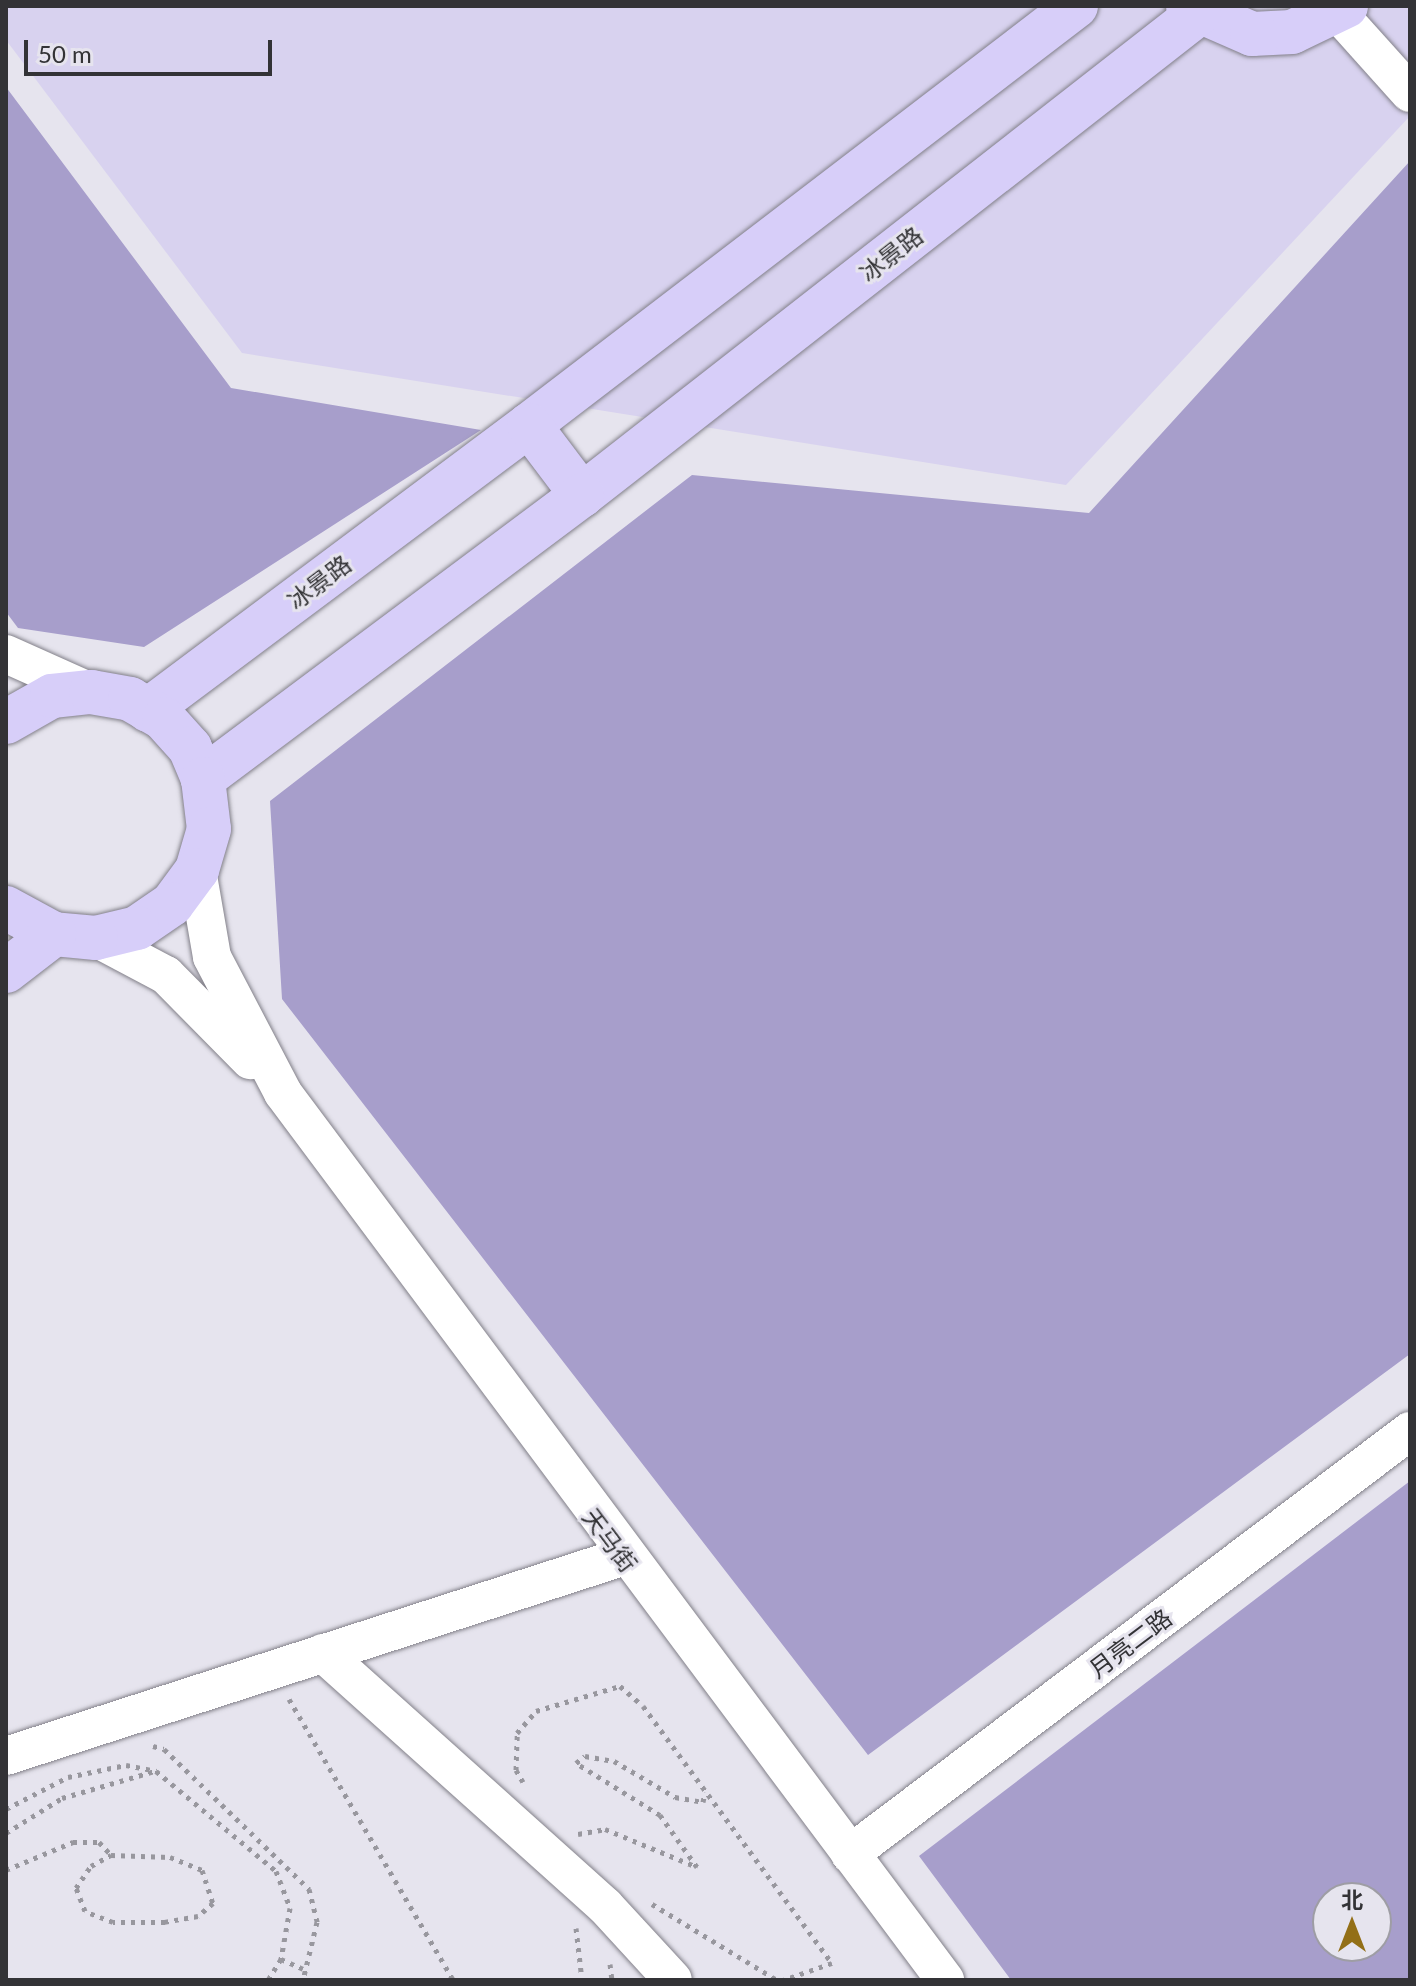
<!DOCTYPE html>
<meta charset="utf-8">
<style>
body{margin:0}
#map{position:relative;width:1416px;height:1986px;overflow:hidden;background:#e6e4ee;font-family:Lato,"Noto Sans SC",sans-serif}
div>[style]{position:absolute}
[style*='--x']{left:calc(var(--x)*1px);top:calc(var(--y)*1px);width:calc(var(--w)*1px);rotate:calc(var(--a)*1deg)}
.green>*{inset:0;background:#d8d2ef}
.forest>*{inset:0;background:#a79ecb}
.path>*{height:5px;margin-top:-2.5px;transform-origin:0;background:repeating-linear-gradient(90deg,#98979e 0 4px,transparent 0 10px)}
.roads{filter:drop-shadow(0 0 2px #828089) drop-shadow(0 0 2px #828089)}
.minor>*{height:38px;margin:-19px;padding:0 19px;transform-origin:19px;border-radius:19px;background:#fff}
.major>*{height:44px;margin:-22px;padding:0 22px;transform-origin:22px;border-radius:22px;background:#d7cef9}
span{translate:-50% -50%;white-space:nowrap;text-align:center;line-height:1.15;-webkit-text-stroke:6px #e6e4ee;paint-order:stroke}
.street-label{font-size:24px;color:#333336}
.frame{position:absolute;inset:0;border:8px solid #333336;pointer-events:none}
.north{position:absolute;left:1312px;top:1882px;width:80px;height:80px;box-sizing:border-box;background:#e6e4ee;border:2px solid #9e9da4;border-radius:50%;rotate:0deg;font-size:22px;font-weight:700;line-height:32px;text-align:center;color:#333336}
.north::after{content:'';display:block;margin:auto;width:28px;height:36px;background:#936f17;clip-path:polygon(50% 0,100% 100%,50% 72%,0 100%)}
.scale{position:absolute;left:24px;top:40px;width:248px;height:36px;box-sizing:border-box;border:4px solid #333336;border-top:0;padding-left:10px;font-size:24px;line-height:28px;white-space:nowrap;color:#333336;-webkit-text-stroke:6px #e6e4ee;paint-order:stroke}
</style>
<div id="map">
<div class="green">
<div style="clip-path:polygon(6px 6px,1410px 6px,1410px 116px,1066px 485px,242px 353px,6px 40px)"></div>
</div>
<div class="forest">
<div style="clip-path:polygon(6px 87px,231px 388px,481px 430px,144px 647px,18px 628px,6px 612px)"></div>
<div style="clip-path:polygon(1410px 161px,1410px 1354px,868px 1755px,282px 999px,270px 801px,692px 475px,1089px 513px)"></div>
<div style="clip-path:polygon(evenodd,1410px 1481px,1410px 1980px,1011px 1980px,919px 1856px,1410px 1481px,1328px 1898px,1376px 1898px,1376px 1946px,1328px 1946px,1328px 1898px)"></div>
</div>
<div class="path">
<div style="--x:289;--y:1699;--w:325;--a:59.7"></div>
<div style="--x:153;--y:1746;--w:11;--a:15"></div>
<div style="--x:164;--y:1749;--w:202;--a:44"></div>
<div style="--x:309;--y:1889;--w:34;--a:76"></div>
<div style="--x:317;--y:1922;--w:60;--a:103.6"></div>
<div style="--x:523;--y:1782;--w:14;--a:-120"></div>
<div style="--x:516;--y:1770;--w:37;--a:-88"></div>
<div style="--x:517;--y:1733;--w:29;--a:-49"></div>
<div style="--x:536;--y:1711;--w:88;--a:-16.6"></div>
<div style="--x:620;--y:1686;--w:30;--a:41"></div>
<div style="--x:643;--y:1706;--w:319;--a:53.7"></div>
<div style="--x:832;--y:1963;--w:52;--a:160.9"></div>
<div style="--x:6;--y:1809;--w:70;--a:-27.3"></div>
<div style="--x:68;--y:1777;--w:59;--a:-11.7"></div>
<div style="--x:126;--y:1765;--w:31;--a:11"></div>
<div style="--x:156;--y:1771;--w:156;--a:39.8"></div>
<div style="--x:276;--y:1871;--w:40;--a:69"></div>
<div style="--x:290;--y:1908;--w:52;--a:100"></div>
<div style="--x:281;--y:1959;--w:25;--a:122"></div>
<div style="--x:6;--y:1833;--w:66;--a:-32"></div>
<div style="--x:62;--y:1798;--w:97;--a:-16.2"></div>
<div style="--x:578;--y:1834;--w:27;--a:-10"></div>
<div style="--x:605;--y:1829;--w:100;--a:22.4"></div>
<div style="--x:697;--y:1867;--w:64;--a:-125.4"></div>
<div style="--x:660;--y:1815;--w:99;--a:-148.2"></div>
<div style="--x:576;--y:1763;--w:11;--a:-38"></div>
<div style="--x:585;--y:1756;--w:29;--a:10"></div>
<div style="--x:614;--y:1761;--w:71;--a:30.5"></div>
<div style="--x:675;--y:1797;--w:28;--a:10"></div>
<div style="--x:703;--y:1802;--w:10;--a:-79"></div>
<div style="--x:6;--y:1870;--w:73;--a:-22.7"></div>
<div style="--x:73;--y:1842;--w:26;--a:0"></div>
<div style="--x:99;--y:1842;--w:18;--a:47"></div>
<div style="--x:111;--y:1855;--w:59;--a:1.9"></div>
<div style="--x:170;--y:1857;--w:35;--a:22"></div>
<div style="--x:202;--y:1870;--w:35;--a:72"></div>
<div style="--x:213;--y:1903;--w:20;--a:139"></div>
<div style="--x:198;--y:1916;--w:34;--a:170"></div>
<div style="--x:165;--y:1922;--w:52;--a:180"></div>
<div style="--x:113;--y:1922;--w:30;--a:-159"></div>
<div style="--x:85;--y:1911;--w:25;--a:-111"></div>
<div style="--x:76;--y:1888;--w:27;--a:-56"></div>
<div style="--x:91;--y:1866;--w:23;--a:-29"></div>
<div style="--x:652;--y:1904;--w:146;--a:31.3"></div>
<div style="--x:576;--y:1928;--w:52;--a:83.4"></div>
<div style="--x:281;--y:1959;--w:24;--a:24"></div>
<div style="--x:610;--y:1964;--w:16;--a:83"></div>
</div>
<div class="roads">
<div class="minor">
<div style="--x:1339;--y:14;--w:106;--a:48.1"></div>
<div style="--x:6;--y:654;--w:93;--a:24.1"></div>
<div style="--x:197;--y:870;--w:88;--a:80.2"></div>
<div style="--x:212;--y:957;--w:153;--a:62.4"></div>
<div style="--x:283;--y:1093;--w:1107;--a:53.26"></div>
<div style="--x:96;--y:938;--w:79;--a:27.9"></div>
<div style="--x:166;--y:975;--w:120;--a:45.3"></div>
<div style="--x:323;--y:1653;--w:379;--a:41.9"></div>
<div style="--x:605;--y:1906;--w:100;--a:47.4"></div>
<div style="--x:6;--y:1756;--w:647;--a:-17.9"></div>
<div style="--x:850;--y:1854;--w:702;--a:-37.07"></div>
</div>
<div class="major">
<div style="--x:1188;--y:6;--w:70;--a:23.6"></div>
<div style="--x:1252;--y:34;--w:40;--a:-2.9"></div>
<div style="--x:1292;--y:32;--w:60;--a:-25.7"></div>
<div style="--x:529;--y:425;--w:689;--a:-37.45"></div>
<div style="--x:582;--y:495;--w:783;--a:-38"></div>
<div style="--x:148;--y:710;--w:476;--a:-36.8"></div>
<div style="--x:529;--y:425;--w:88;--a:52.9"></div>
<div style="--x:582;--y:495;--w:474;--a:143.2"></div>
<div style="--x:6;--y:722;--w:53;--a:-29.5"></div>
<div style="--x:52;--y:696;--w:39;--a:-6"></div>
<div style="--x:91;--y:692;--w:40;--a:10"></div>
<div style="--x:130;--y:699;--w:39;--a:30"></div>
<div style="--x:164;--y:719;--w:39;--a:48"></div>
<div style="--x:190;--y:748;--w:34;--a:67"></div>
<div style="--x:203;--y:779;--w:50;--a:83.2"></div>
<div style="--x:209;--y:829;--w:43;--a:106.3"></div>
<div style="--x:197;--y:870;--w:42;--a:126.3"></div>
<div style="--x:172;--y:904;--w:42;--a:145.6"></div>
<div style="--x:137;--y:928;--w:42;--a:166.3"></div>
<div style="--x:96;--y:938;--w:42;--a:-174.6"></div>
<div style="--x:54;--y:934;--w:55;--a:-151.6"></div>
<div style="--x:6;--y:971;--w:61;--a:-37.6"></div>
</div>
</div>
<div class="street-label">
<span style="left:891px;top:254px;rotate:-38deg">冰景路</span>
<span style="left:319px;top:582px;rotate:-37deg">冰景路</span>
<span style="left:610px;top:1540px;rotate:53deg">天马街</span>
<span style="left:1130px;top:1643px;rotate:-37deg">月亮二路</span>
</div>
<div class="frame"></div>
<div class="north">北</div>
<div class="scale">50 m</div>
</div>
